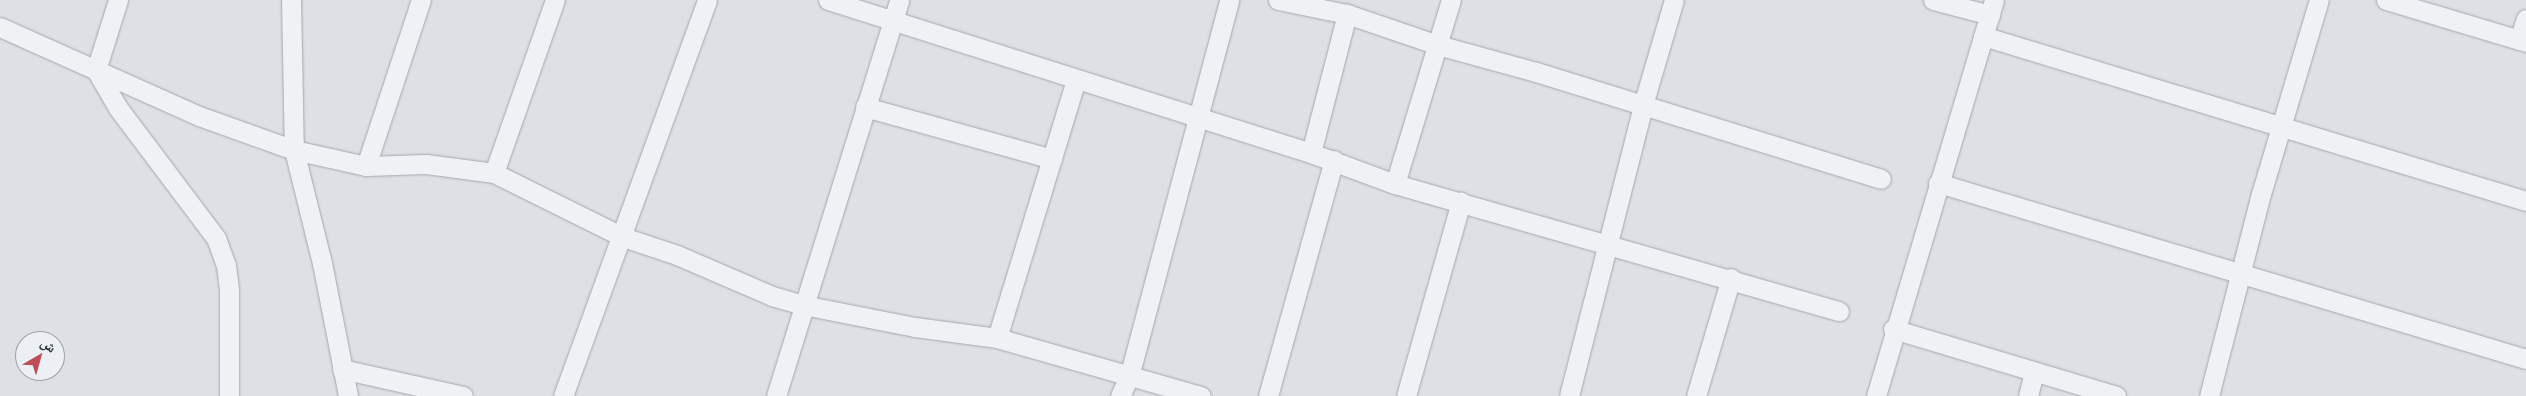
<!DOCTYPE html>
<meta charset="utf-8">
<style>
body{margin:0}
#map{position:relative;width:2526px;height:396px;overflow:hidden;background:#dde0e5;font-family:"PT Sans Narrow","Noto Naskh Arabic",sans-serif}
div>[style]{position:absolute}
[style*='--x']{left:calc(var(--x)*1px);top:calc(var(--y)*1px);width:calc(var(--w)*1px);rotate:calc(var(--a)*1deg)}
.roads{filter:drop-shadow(0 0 1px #a3a7ae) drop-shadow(0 0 1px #a3a7ae)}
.minor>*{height:19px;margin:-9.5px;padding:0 9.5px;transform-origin:9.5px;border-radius:9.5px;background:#eff1f4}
span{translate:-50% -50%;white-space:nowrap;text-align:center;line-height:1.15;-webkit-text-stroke:4px #eceff3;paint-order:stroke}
.north{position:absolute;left:15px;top:331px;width:50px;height:50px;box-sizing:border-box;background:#eceff3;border:1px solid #9ea2a9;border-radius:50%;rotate:38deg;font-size:14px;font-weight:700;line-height:20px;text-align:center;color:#282e3a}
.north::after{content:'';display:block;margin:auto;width:18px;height:22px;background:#bf4d57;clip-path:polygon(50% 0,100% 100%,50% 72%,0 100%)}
</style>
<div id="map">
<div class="roads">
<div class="minor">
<div style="--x:118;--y:0;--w:73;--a:107.4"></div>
<div style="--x:96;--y:70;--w:44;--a:59.9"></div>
<div style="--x:118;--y:108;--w:163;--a:53"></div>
<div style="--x:216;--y:238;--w:29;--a:70"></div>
<div style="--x:226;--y:265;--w:25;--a:83"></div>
<div style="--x:229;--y:290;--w:106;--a:90"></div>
<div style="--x:291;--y:0;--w:150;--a:88.9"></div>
<div style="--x:294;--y:150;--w:116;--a:76.1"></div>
<div style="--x:322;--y:263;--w:136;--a:78.9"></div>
<div style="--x:828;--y:0;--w:507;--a:17.58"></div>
<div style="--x:1311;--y:153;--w:90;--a:20.3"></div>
<div style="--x:1395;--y:184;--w:462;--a:16"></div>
<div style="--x:1278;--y:0;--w:70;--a:11.5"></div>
<div style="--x:1347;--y:14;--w:96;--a:18.8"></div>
<div style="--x:1438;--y:45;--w:102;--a:15.4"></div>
<div style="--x:1536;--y:72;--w:361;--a:17.2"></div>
<div style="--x:1933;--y:0;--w:59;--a:14.7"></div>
<div style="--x:2386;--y:0;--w:146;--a:16.7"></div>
<div style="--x:0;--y:27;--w:218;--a:24.1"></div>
<div style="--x:199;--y:116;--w:101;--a:19.7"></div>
<div style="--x:294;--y:150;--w:74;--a:12.5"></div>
<div style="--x:366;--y:166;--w:60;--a:-1.9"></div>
<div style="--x:426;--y:164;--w:69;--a:7.5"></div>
<div style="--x:494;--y:173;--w:144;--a:26.4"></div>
<div style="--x:623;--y:237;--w:57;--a:18.4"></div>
<div style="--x:677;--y:255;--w:103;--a:23.3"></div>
<div style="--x:772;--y:296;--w:32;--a:16"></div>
<div style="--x:803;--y:305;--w:114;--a:11.1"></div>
<div style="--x:915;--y:327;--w:83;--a:7.6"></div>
<div style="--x:997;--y:338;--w:212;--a:15.9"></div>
<div style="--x:1983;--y:36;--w:568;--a:16.9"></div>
<div style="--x:2519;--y:40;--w:22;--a:-72"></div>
<div style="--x:865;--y:107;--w:194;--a:15.5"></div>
<div style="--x:1311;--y:153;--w:144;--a:-75.5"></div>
<div style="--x:366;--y:166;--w:175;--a:-71.7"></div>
<div style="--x:494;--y:173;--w:183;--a:-70.6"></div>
<div style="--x:1938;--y:183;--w:614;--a:16.66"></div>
<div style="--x:1395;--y:184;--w:192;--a:-73.1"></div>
<div style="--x:1893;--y:329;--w:233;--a:16.7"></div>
<div style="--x:997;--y:338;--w:270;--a:-73"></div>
<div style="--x:342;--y:369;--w:124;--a:12.6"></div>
<div style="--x:563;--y:396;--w:421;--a:-70"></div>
<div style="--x:776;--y:396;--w:415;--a:-72.7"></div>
<div style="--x:1120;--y:396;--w:21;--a:-65"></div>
<div style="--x:1129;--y:377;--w:390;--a:-75.1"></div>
<div style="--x:1268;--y:396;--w:245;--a:-74.4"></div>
<div style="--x:1406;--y:396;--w:202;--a:-74.2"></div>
<div style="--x:1569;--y:396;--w:300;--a:-75.7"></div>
<div style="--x:1643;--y:105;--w:109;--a:-73.6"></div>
<div style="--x:1696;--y:396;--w:123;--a:-73.5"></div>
<div style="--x:1876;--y:396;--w:413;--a:-73.4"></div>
<div style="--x:2028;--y:396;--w:25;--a:-76"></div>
<div style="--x:2209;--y:396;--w:209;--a:-75.6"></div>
<div style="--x:2261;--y:194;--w:202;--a:-73.4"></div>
</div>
</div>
<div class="north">ش</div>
</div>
